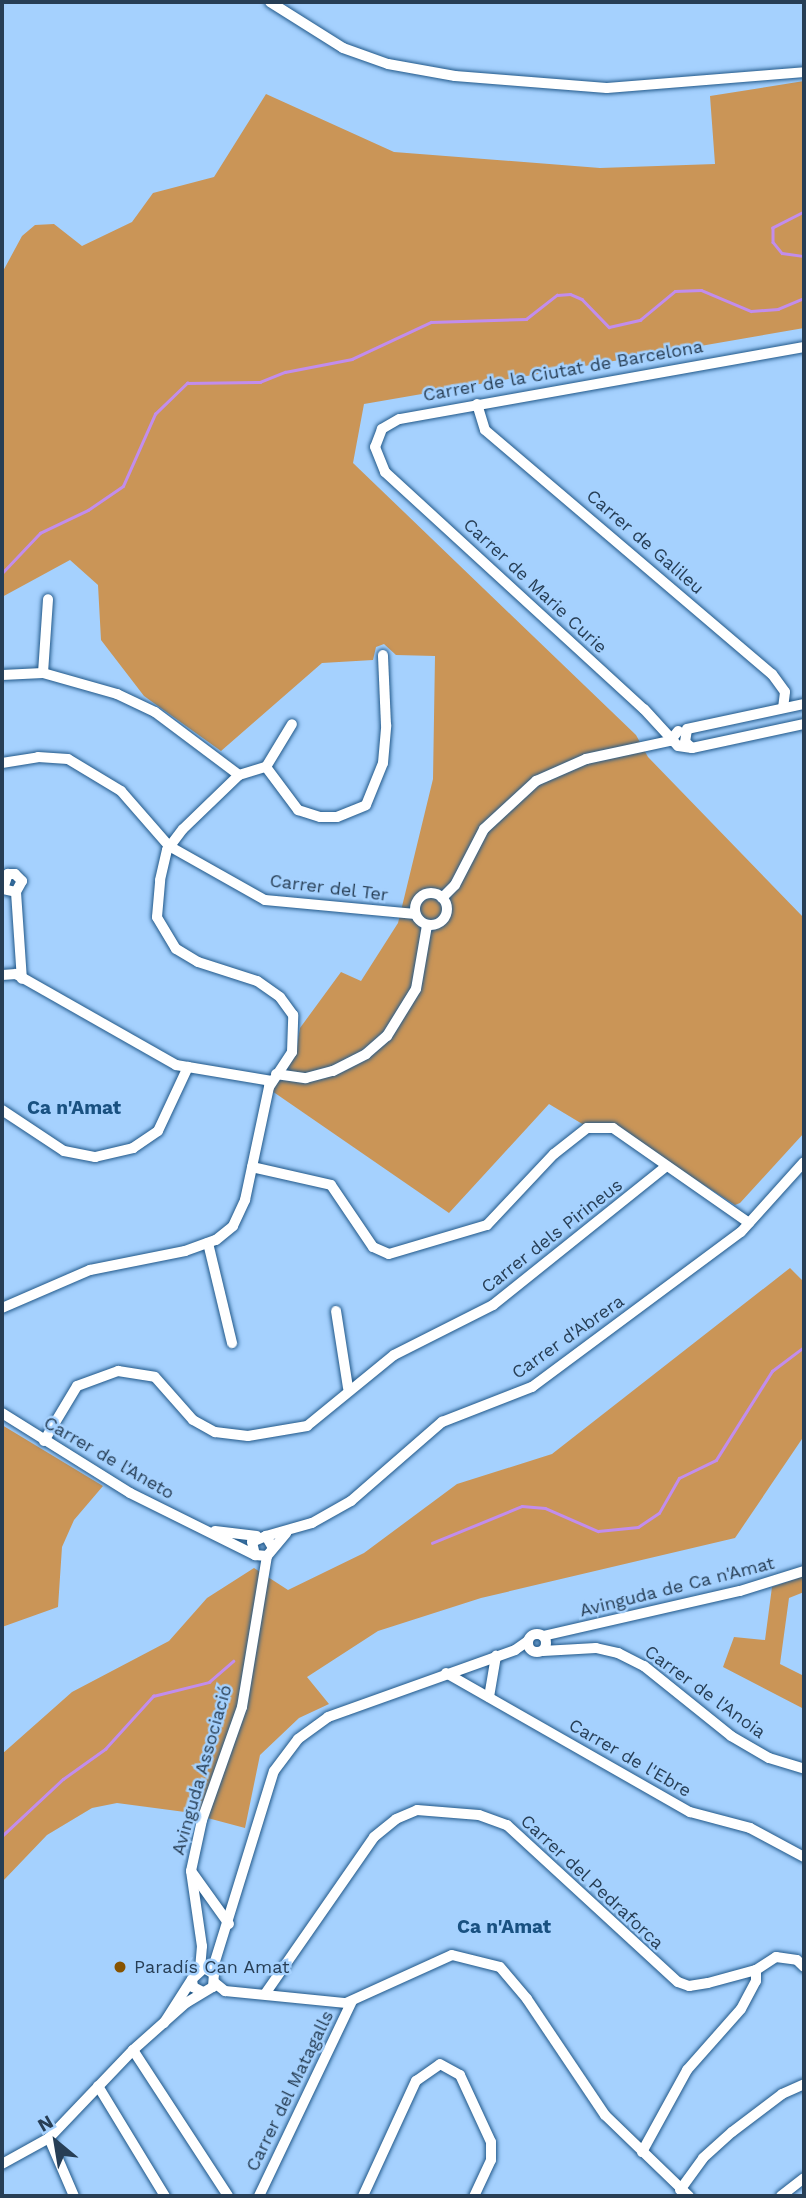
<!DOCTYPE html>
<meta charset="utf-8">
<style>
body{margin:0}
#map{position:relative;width:806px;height:2198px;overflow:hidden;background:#a5d1fe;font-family:"Work Sans",sans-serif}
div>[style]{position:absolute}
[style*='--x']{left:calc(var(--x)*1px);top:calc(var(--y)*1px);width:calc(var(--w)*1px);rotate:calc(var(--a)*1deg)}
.green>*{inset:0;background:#ca9557}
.stream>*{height:2.5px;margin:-1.25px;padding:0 1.25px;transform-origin:1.25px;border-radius:1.25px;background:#c28dec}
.roads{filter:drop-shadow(0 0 2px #215889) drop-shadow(0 0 2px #215889)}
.minor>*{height:10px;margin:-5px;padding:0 5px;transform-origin:5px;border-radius:5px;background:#fff}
.minor>.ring{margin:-5px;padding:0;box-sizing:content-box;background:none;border:10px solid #fff;border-radius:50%}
.dots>*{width:19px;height:19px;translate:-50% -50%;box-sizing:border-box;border:4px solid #a5d1fe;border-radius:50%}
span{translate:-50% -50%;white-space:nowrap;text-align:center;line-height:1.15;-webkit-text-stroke:5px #a5d1fe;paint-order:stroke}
.street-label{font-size:18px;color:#273e55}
.poi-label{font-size:18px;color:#273e55}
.left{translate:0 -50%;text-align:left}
.neighbourhood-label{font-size:19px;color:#195181;font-weight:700}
.frame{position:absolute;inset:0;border:4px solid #273e55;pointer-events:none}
.north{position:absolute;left:21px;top:2107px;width:70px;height:70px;-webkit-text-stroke:5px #a5d1fe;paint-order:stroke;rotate:330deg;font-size:19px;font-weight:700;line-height:28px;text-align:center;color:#273e55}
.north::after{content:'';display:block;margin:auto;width:24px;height:32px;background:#273e55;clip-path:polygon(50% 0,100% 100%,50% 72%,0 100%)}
</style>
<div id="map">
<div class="green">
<div style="clip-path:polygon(804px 81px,804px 328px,364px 404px,353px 463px,636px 735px,648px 757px,804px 918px,804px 1133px,740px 1203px,735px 1205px,608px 1123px,584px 1125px,549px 1104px,449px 1213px,272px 1091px,296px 1052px,300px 1028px,341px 972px,361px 981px,398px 923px,433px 779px,435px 656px,396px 655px,384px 644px,376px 647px,373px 660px,322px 663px,221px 751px,144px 696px,101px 640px,98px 585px,70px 560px,2px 597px,2px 273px,22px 236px,35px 225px,54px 224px,82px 246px,132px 222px,153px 193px,214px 177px,266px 94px,394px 152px,600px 168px,715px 164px,710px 96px)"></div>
<div style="clip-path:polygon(790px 1268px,804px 1282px,804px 1436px,735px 1538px,481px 1598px,378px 1631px,307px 1677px,329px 1704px,299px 1718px,260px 1755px,245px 1828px,185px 1812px,117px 1803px,92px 1808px,47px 1835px,2px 1882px,2px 1754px,72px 1692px,169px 1641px,207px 1598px,254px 1568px,288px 1590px,364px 1553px,457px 1484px,552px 1454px)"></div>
<div style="clip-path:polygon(2px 1425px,103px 1486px,74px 1520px,62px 1547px,58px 1607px,2px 1627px)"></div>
<div style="clip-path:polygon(804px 1576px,804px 1592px,789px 1598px,780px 1664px,804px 1676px,804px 1709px,723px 1667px,734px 1637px,765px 1640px,772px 1587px)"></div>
</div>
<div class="stream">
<div style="--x:804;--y:212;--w:35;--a:153"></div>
<div style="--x:773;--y:228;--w:14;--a:90"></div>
<div style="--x:773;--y:242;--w:14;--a:51"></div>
<div style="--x:782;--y:253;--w:22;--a:8"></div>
<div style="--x:2;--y:573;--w:55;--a:-46.5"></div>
<div style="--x:40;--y:533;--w:53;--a:-25.6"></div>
<div style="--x:88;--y:510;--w:42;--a:-34.4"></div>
<div style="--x:123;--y:486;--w:79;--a:-66"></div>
<div style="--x:155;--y:414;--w:45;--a:-44.1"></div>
<div style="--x:187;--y:383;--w:73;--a:-0.8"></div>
<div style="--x:260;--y:382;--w:27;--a:-22"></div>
<div style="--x:285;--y:372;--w:68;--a:-11"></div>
<div style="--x:352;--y:359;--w:87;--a:-25.1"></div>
<div style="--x:431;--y:322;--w:95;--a:-1.8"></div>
<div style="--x:526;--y:319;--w:39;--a:-38"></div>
<div style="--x:557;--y:295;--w:13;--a:-4"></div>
<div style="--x:570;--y:294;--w:13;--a:23"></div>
<div style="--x:582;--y:299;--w:39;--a:46"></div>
<div style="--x:609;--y:327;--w:32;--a:-13"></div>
<div style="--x:640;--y:320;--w:45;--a:-39.6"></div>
<div style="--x:675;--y:291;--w:26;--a:-2"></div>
<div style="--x:701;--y:290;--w:54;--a:22.8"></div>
<div style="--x:751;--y:311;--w:27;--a:-4"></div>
<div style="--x:778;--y:309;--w:28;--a:-23"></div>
<div style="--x:432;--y:1543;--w:97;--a:-22.3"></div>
<div style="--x:522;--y:1506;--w:23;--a:5"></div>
<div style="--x:545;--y:1508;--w:58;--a:23.5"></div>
<div style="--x:598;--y:1531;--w:40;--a:-5.7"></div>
<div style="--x:638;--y:1527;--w:25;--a:-34"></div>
<div style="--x:659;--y:1513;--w:40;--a:-60.3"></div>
<div style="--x:679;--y:1478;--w:41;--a:-25.9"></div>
<div style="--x:716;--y:1460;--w:105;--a:-57.8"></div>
<div style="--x:772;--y:1371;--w:40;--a:-37"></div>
<div style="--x:2;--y:1836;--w:83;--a:-43.1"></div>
<div style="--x:63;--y:1779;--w:52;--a:-35.5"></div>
<div style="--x:105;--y:1749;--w:72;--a:-47.8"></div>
<div style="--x:153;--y:1696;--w:58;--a:-14"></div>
<div style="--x:209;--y:1682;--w:32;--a:-41"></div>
</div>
<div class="roads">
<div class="minor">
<div style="--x:270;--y:2;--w:86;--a:32.2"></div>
<div style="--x:343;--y:48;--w:48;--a:19.6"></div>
<div style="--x:388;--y:64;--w:68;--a:10.2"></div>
<div style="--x:455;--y:76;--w:152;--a:4.5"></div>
<div style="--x:607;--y:88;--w:198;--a:-4.6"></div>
<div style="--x:804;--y:347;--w:411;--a:169.9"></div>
<div style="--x:399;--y:419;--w:20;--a:150"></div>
<div style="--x:382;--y:429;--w:19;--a:111"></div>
<div style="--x:375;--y:447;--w:27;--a:68"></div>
<div style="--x:385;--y:472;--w:351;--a:42.5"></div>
<div style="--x:644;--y:709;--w:50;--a:47.4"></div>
<div style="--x:678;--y:746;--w:14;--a:8"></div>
<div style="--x:692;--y:748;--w:115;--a:-12.1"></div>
<div style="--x:477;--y:404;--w:27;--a:73"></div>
<div style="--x:485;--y:430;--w:377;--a:40.4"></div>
<div style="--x:772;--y:674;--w:22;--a:54"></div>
<div style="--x:785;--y:692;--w:16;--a:97"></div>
<div style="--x:43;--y:673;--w:74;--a:-86.1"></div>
<div style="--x:2;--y:675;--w:41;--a:-2.8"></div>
<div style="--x:43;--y:673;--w:77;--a:15.8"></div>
<div style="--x:117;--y:694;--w:42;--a:25.3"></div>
<div style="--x:155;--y:712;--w:105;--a:36.9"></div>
<div style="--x:692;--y:748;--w:9;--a:-139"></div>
<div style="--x:685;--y:742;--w:13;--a:-81"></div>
<div style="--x:687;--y:729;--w:120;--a:-12.1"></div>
<div style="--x:2;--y:763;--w:36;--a:-9"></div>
<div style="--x:38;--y:757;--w:30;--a:4"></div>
<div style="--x:68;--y:759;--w:62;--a:31.1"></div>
<div style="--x:121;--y:791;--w:73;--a:48.9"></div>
<div style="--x:169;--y:846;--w:110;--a:29.4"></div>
<div style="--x:265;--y:900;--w:151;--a:5.3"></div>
<div style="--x:266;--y:767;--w:54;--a:53.3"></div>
<div style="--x:298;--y:810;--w:23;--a:18"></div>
<div style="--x:320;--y:817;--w:17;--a:0"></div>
<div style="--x:337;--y:817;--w:31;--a:-22"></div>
<div style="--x:366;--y:805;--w:45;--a:-68"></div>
<div style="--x:383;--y:763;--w:38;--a:-85"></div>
<div style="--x:386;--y:725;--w:70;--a:-92.5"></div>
<div style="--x:266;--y:767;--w:50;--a:-58.8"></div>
<div style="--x:16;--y:892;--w:13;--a:-167"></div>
<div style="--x:3;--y:889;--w:16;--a:-72"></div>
<div style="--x:8;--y:874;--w:7;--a:0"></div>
<div style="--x:15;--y:874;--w:10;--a:45"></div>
<div style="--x:22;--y:881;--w:13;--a:119"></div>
<div style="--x:16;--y:892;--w:87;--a:86.1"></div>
<div class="ring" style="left:415px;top:893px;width:22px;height:22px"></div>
<div style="--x:442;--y:898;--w:18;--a:-45"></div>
<div style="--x:455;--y:885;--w:63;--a:-62.6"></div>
<div style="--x:484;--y:829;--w:71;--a:-42.7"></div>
<div style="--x:536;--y:781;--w:55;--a:-23.7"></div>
<div style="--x:586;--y:759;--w:86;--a:-12.1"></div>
<div style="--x:670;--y:741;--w:13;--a:-51"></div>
<div style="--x:2;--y:975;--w:14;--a:-4"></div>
<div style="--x:16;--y:974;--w:184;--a:29.6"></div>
<div style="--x:176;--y:1065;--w:97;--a:9.5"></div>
<div style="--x:276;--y:1074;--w:30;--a:8"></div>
<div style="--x:306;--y:1078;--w:28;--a:-15"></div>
<div style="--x:333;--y:1071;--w:37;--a:-27"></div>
<div style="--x:366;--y:1054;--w:28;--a:-41"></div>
<div style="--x:387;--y:1036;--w:55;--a:-58.3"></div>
<div style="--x:416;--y:989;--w:65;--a:-80.2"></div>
<div style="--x:2;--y:1110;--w:74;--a:33.5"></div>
<div style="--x:64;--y:1151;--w:32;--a:11"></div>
<div style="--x:95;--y:1157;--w:39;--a:-13"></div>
<div style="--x:133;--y:1148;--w:30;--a:-34"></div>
<div style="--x:158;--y:1131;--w:71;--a:-64.9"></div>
<div style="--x:252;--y:1167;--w:81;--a:12.8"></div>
<div style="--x:331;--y:1185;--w:75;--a:55.9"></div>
<div style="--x:373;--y:1247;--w:17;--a:24"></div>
<div style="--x:389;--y:1254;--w:102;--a:-16.5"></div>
<div style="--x:487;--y:1225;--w:98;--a:-46.7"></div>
<div style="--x:554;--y:1154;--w:42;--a:-38.2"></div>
<div style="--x:587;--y:1128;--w:26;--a:0"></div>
<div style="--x:613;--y:1128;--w:166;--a:34.9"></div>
<div style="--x:208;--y:1243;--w:103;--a:76.5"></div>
<div style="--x:2;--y:1308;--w:96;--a:-23.4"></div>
<div style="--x:90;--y:1270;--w:97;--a:-11.3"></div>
<div style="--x:185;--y:1251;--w:33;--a:-20"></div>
<div style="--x:216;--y:1240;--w:22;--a:-39"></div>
<div style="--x:233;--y:1226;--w:29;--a:-65"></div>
<div style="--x:245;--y:1200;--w:116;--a:-78"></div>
<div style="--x:269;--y:1087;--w:42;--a:-56.7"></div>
<div style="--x:292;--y:1052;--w:37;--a:-88"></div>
<div style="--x:293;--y:1015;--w:22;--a:-126"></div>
<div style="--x:280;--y:997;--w:28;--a:-145"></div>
<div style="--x:257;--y:981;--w:62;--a:-162.1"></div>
<div style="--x:198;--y:962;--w:26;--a:-149"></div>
<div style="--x:176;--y:949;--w:37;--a:-121"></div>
<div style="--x:157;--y:917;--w:37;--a:-85"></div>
<div style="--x:160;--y:880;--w:31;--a:-77"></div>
<div style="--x:167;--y:850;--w:26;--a:-53"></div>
<div style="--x:183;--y:829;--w:78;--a:-44"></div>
<div style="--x:239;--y:775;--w:28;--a:-17"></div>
<div style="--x:336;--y:1311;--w:78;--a:81.1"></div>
<div style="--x:2;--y:1413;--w:151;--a:32"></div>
<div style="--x:130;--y:1493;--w:140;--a:26.4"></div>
<div style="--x:44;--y:1441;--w:64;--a:-59"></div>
<div style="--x:77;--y:1386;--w:44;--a:-20.1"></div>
<div style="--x:118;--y:1371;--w:37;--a:9"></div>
<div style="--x:155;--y:1377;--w:57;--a:48.5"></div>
<div style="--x:193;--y:1420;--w:25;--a:29"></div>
<div style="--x:215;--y:1432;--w:33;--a:7"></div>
<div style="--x:248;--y:1436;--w:60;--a:-9.6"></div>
<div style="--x:307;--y:1426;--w:112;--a:-39.2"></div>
<div style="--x:394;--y:1355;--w:111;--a:-26.8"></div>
<div style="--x:493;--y:1305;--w:221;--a:-38.7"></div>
<div style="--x:215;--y:1531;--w:42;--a:6.8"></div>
<div style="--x:266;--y:1536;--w:48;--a:-15.8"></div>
<div style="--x:312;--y:1523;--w:45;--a:-29.4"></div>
<div style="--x:351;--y:1501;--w:121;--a:-41"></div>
<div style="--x:442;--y:1422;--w:97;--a:-21.3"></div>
<div style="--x:532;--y:1387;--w:260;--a:-36.6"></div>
<div style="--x:741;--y:1232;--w:94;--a:-48"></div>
<div style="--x:273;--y:1548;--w:14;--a:-120"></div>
<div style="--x:266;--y:1536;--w:15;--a:157"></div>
<div style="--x:252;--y:1542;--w:13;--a:77"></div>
<div style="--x:255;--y:1555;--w:12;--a:5"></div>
<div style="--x:267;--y:1556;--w:30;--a:-50"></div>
<div class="ring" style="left:528px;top:1634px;width:8px;height:8px"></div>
<div style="--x:543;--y:1636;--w:202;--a:-12.9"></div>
<div style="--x:740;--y:1591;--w:67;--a:-17.4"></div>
<div style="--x:543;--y:1651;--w:53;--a:-3.2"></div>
<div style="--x:596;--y:1648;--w:23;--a:13"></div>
<div style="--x:618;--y:1653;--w:29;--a:27"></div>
<div style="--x:644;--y:1666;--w:112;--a:38.8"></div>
<div style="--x:731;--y:1736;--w:44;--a:30.1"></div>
<div style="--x:769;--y:1758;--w:37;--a:17"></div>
<div style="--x:446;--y:1673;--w:281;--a:29.7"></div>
<div style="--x:690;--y:1812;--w:62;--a:14.9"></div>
<div style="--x:750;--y:1828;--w:61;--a:28.2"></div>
<div style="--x:489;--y:1697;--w:42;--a:-80.3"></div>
<div style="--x:191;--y:1871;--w:76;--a:81.7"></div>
<div style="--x:202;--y:1946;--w:22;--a:95"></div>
<div style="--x:229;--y:1924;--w:65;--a:-125.6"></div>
<div style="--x:191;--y:1871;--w:52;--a:-77.8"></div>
<div style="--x:202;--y:1820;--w:120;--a:-70.5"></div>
<div style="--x:242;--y:1707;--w:153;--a:-80.6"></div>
<div style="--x:212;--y:1971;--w:209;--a:-72.8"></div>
<div style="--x:274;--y:1771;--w:40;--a:-53"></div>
<div style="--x:298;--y:1739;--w:37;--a:-36"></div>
<div style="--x:328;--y:1717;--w:199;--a:-19.7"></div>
<div style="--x:515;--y:1650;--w:16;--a:-35"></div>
<div style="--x:215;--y:1983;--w:13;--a:39"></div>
<div style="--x:225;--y:1991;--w:122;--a:5.7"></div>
<div style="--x:346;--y:2003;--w:116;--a:-24.4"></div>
<div style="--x:452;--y:1955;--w:49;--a:14"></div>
<div style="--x:500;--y:1967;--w:42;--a:49.8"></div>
<div style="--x:527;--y:1999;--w:140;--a:56.1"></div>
<div style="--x:605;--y:2115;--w:117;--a:44"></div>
<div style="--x:265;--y:1994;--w:191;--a:-55.2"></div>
<div style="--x:374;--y:1837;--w:28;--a:-39"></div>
<div style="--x:396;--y:1819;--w:23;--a:-23"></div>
<div style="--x:417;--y:1810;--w:62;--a:4.6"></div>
<div style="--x:479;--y:1815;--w:30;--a:20"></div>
<div style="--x:507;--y:1825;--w:232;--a:42.6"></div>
<div style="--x:678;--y:1982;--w:12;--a:20"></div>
<div style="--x:689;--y:1986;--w:19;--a:-9"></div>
<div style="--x:708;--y:1983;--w:50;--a:-15.2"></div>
<div style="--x:756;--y:1970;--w:24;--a:-33"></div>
<div style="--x:776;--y:1957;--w:21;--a:8"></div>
<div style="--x:797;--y:1960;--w:10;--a:45"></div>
<div style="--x:164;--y:2023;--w:52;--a:-57.5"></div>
<div style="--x:133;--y:2050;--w:174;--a:56.9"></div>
<div style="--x:98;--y:2086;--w:129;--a:58.7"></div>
<div style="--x:49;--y:2138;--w:63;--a:66.7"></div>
<div style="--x:642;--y:2152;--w:94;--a:-61.2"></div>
<div style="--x:687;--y:2070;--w:81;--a:-48.5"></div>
<div style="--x:741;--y:2009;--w:32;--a:-62"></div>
<div style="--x:756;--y:1981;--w:11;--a:-90"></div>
<div style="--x:2;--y:2164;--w:54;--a:-29"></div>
<div style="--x:49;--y:2138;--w:122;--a:-46.3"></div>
<div style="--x:133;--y:2050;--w:71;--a:-41.6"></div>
<div style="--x:186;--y:2003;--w:31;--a:-31"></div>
<div style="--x:213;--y:1987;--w:13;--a:-86"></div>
<div style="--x:214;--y:1974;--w:12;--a:-149"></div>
<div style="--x:204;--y:1968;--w:16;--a:137"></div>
<div style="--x:192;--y:1979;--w:8;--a:83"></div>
<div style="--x:193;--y:1987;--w:11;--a:27"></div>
<div style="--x:680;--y:2190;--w:39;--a:-54"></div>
<div style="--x:703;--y:2158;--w:39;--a:-42"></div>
<div style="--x:732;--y:2132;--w:63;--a:-37.2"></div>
<div style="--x:782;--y:2094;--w:24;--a:-24"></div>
<div style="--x:259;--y:2196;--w:216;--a:-64.5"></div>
<div style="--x:363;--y:2196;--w:127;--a:-65.3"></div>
<div style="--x:416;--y:2081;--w:29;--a:-35"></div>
<div style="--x:440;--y:2064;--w:23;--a:29"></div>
<div style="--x:460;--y:2075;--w:74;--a:65.2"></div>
<div style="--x:491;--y:2142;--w:18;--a:90"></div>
<div style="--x:491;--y:2160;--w:40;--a:115"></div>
<div style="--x:781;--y:2196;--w:29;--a:-38"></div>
</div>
</div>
<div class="dots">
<div style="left:120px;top:1967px;background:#875300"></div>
</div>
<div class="street-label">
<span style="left:563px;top:371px;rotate:-10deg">Carrer de la Ciutat de Barcelona</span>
<span style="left:645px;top:542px;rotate:41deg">Carrer de Galileu</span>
<span style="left:535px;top:586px;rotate:43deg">Carrer de Marie Curie</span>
<span style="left:329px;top:888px;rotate:7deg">Carrer del Ter</span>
<span style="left:552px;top:1236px;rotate:-38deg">Carrer dels Pirineus</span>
<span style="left:568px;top:1337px;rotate:-35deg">Carrer d'Abrera</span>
<span style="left:109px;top:1458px;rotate:30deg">Carrer de l'Aneto</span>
<span style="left:677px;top:1587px;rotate:-14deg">Avinguda de Ca n'Amat</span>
<span style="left:705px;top:1692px;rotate:36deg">Carrer de l'Anoia</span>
<span style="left:630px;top:1758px;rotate:30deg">Carrer de l'Ebre</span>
<span style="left:202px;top:1770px;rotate:-74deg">Avinguda Associació</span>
<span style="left:592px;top:1882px;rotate:43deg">Carrer del Pedraforca</span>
<span style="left:290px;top:2091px;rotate:-64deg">Carrer del Matagalls</span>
</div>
<div class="poi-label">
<span class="left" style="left:134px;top:1967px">Paradís Can Amat</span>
</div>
<div class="neighbourhood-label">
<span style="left:74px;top:1108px">Ca n'Amat</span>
<span style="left:504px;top:1927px">Ca n'Amat</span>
</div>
<div class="frame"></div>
<div class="north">N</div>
</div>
